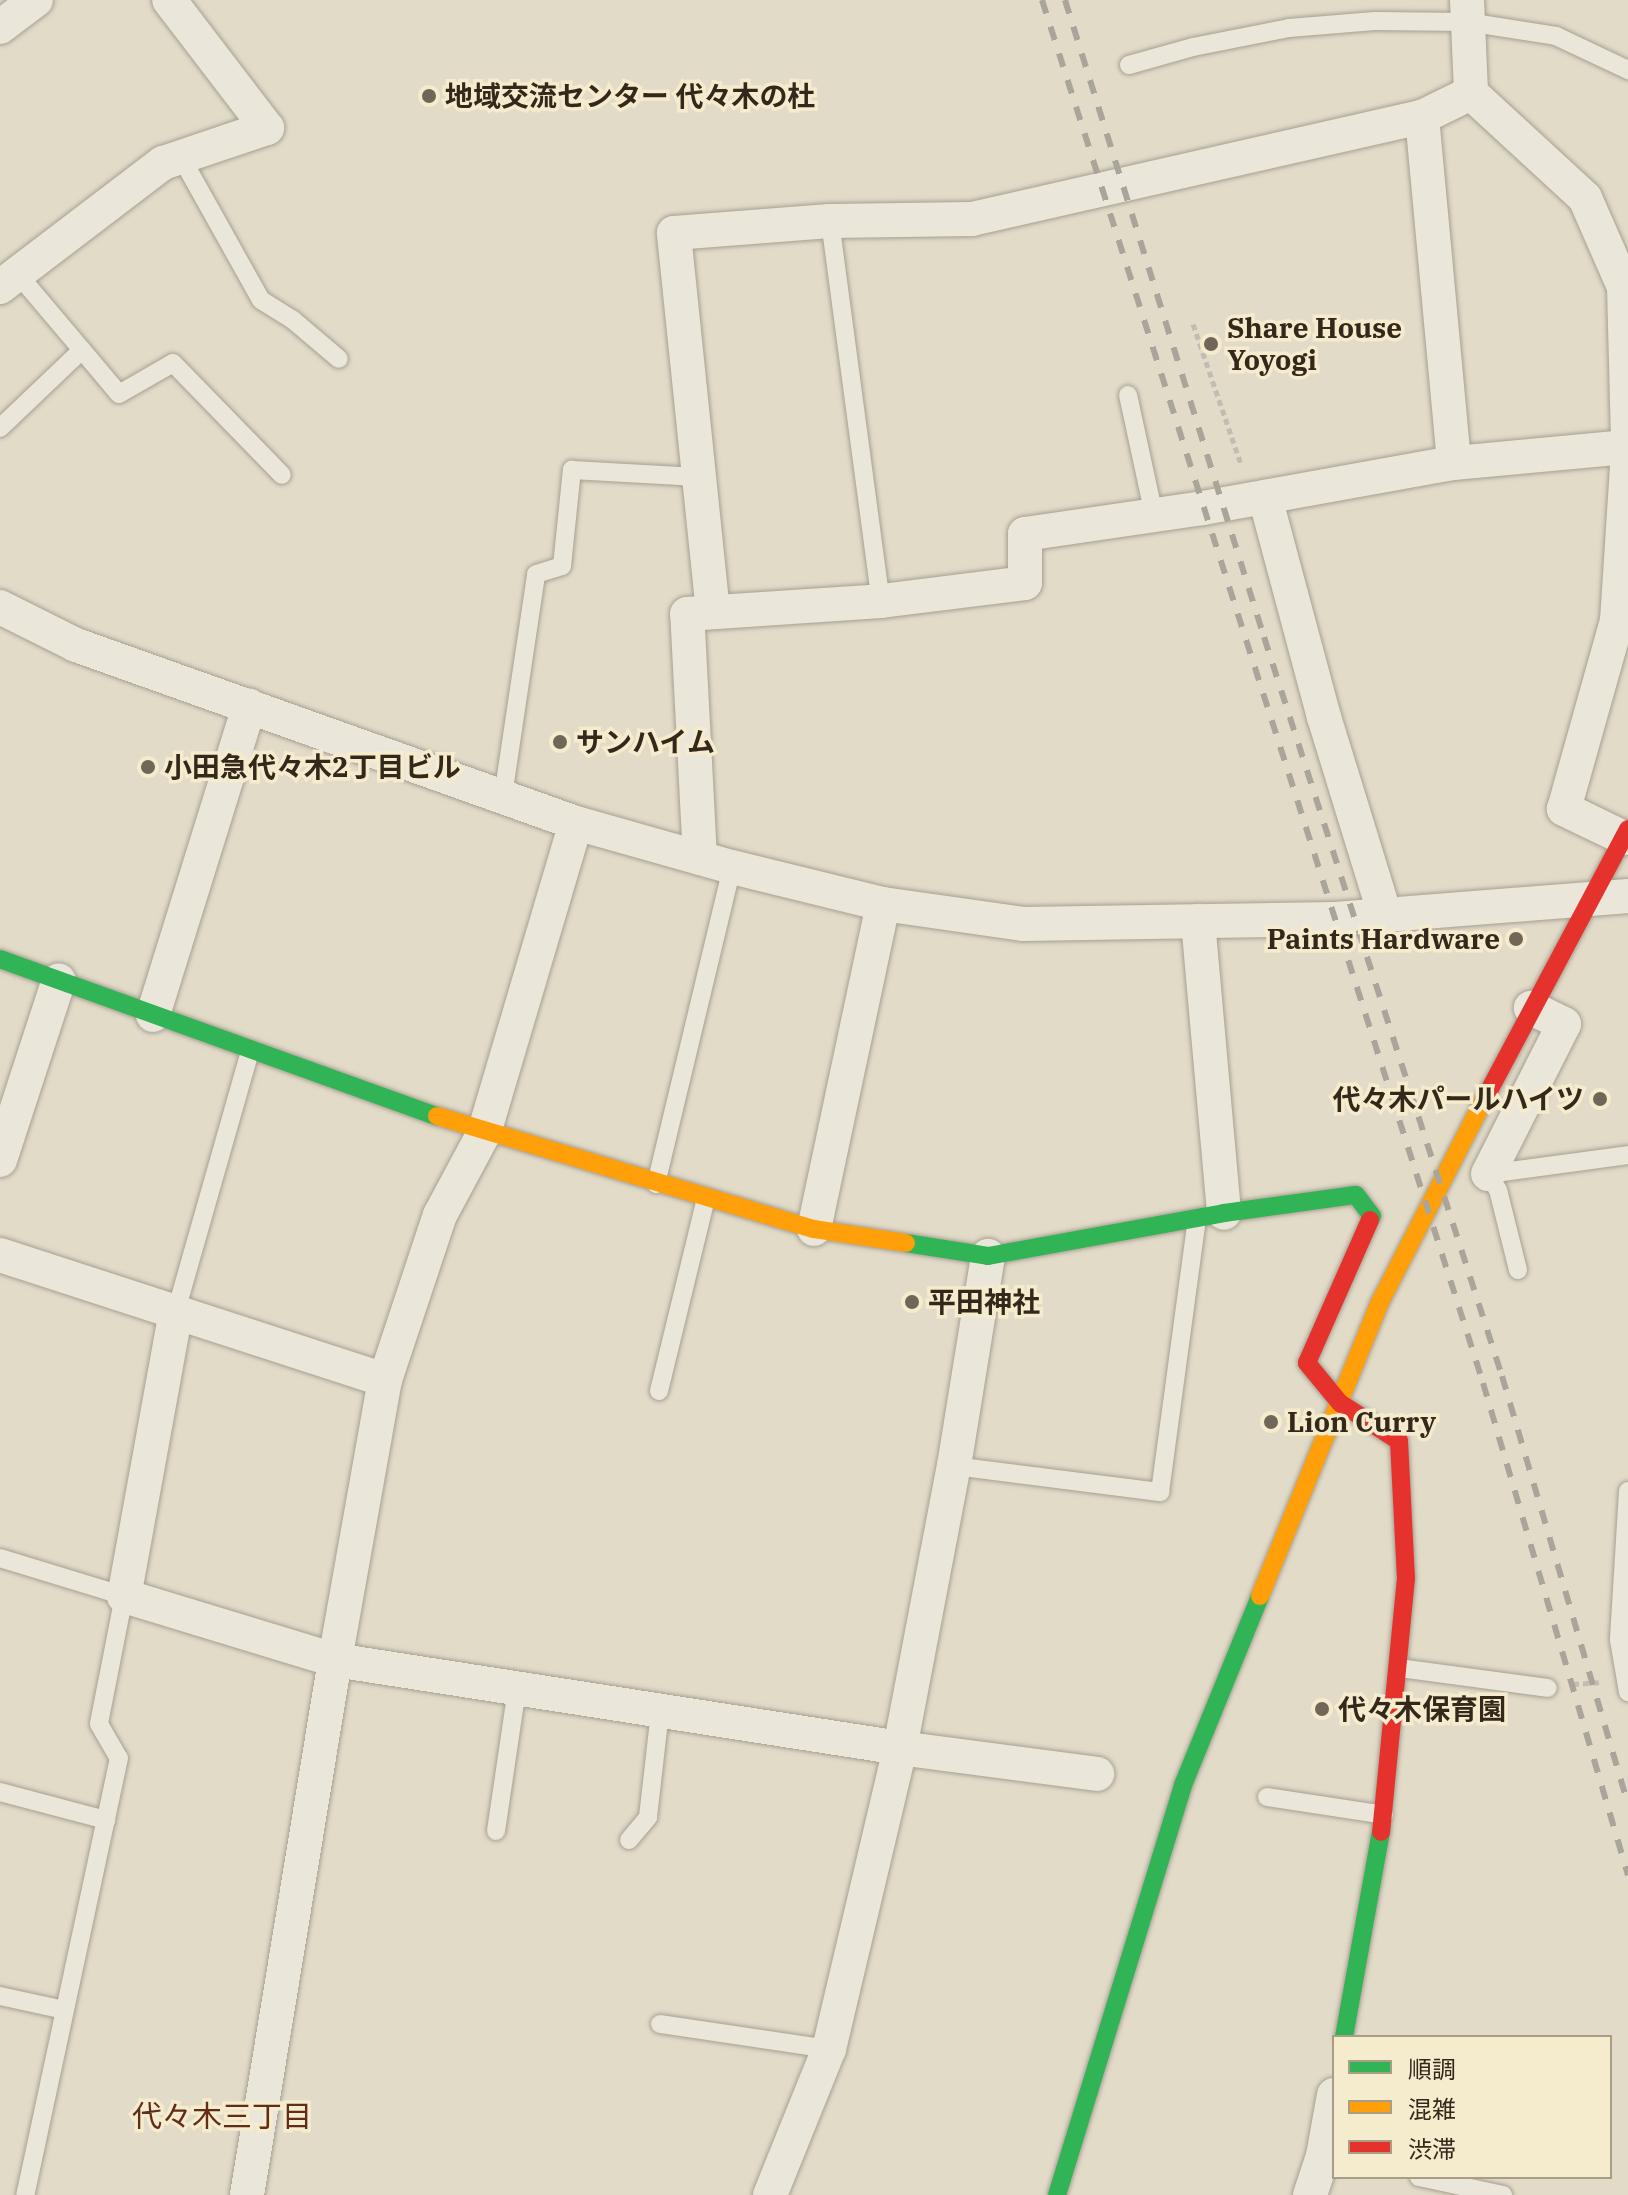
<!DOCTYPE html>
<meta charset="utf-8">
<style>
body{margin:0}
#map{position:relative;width:1628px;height:2195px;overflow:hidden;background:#e2dbc8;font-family:"IBM Plex Serif","Noto Sans JP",serif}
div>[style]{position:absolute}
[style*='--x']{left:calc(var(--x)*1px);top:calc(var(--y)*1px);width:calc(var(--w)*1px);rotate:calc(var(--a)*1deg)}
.path>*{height:5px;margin-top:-2.5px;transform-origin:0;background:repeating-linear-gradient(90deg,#c2bcb2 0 6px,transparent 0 10px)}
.roads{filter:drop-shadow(0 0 2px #a7a092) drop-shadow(0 0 2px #a7a092)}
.lane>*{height:18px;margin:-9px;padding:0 9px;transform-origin:9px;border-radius:9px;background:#eae6da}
.street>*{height:34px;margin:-17px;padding:0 17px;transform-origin:17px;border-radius:17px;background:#eae6da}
.fast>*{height:18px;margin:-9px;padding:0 9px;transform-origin:9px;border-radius:9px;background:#30b455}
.slow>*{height:18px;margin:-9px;padding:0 9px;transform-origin:9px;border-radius:9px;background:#ff9f0a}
.jam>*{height:18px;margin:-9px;padding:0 9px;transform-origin:9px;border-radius:9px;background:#e5322d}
.rail>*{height:6px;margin-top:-3px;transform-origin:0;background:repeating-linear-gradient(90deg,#a9a59b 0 14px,transparent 0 28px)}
.dots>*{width:22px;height:22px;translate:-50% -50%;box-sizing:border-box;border:4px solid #f5ebcd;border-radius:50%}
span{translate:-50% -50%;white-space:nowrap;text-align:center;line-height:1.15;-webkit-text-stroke:7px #f5ebcd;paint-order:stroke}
.poi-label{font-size:28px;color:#34281b;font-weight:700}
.left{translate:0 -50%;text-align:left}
.right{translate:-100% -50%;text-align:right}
.neighbourhood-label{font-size:30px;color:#602d1b}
.legend{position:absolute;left:1332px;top:2035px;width:280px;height:144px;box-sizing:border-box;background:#f5ebcd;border:2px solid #a89d86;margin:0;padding:10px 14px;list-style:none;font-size:24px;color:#34281b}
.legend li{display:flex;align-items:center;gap:16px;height:40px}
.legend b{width:40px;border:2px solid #a89d86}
</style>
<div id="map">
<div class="path">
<div style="--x:1193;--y:324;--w:148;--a:71.1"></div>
<div style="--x:1573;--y:1684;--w:26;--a:-4"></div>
</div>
<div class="roads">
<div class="lane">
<div style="--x:1129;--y:65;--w:66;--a:-15.7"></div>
<div style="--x:1193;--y:47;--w:98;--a:-11.2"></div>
<div style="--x:1289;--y:28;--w:86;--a:-4.7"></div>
<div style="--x:1375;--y:21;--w:92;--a:0.6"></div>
<div style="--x:1467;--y:22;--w:90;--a:8.9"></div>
<div style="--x:1556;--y:36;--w:80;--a:25.3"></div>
<div style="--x:181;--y:157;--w:164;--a:60.8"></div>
<div style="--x:261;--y:300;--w:38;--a:32"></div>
<div style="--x:293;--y:320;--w:60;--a:40.3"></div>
<div style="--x:830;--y:221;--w:383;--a:82.4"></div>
<div style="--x:82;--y:350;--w:57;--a:49.9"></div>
<div style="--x:119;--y:394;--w:62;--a:-29.9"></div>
<div style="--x:173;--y:363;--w:156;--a:45.8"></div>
<div style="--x:1128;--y:395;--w:123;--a:77.8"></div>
<div style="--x:0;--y:428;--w:113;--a:-43.6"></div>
<div style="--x:82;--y:350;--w:101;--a:-130.2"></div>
<div style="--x:503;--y:796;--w:224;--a:-81.5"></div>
<div style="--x:536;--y:574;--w:27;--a:-17"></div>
<div style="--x:562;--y:566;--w:97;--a:-84.1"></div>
<div style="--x:572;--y:470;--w:126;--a:3.2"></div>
<div style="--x:656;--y:1184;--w:326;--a:-76.5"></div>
<div style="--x:1518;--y:1270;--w:82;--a:-104"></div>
<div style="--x:1498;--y:1190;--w:19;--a:-122"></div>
<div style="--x:1488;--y:1174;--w:141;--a:-7.7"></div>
<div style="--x:176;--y:1311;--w:270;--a:-74.1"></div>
<div style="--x:659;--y:1391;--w:199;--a:-76.3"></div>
<div style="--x:954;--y:1466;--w:208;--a:7.2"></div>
<div style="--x:1160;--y:1492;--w:275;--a:-82.3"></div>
<div style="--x:1628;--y:1491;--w:149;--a:93.5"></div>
<div style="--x:1619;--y:1640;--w:53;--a:80.2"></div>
<div style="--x:0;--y:1558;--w:130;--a:17"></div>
<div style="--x:124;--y:1596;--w:130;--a:101.1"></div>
<div style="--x:99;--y:1724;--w:39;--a:60"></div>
<div style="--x:119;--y:1758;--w:447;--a:102.1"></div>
<div style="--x:1400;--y:1668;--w:149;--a:7.7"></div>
<div style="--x:0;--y:1792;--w:110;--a:14.8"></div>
<div style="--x:1267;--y:1797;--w:118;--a:8.7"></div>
<div style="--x:496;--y:1831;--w:145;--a:-81.6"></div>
<div style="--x:629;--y:1840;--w:30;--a:-50"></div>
<div style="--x:648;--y:1817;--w:107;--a:-83.5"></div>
<div style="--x:0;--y:1996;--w:66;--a:12.2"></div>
<div style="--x:660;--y:2024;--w:171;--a:8.4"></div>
<div style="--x:1419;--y:2177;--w:86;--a:12.1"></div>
</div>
<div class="street">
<div style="--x:1467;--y:0;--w:93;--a:87.5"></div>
<div style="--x:0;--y:27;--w:45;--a:-36.9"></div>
<div style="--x:1422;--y:117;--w:347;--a:84.7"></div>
<div style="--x:0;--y:287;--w:205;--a:-37.3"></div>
<div style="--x:163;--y:163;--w:110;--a:-18.6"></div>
<div style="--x:267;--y:128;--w:161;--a:-127.4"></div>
<div style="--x:1265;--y:497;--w:228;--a:75"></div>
<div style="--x:1324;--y:717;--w:207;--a:72.9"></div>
<div style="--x:0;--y:607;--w:85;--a:26.6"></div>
<div style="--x:76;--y:645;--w:531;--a:19.6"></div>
<div style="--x:576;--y:823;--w:162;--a:15.8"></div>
<div style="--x:732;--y:867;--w:155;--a:13.8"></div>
<div style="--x:883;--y:904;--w:141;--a:8.1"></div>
<div style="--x:1023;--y:924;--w:312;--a:-0.9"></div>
<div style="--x:1335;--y:919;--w:294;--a:-4.5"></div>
<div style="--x:713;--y:612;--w:381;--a:-95.9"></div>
<div style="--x:674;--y:233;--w:156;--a:-4.4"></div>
<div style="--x:830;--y:221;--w:142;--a:-0.8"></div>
<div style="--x:972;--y:219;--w:461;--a:-12.8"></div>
<div style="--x:1422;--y:117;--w:55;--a:-26.1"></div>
<div style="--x:1471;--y:93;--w:155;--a:42.6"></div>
<div style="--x:1585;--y:198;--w:97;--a:66.3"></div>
<div style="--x:1624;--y:287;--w:152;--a:88.5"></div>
<div style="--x:1624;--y:838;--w:67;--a:-154.2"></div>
<div style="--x:1564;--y:809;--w:195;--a:-74.3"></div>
<div style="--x:1617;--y:621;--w:170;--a:-86.3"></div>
<div style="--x:700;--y:858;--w:244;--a:-93"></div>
<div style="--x:687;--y:614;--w:194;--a:-3.8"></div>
<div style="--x:881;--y:601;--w:145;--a:-7.1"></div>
<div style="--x:1025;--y:583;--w:49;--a:-90"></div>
<div style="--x:1025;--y:534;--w:180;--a:-8.3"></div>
<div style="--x:1203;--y:508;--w:255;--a:-10.2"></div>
<div style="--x:1454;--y:463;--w:175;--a:-5.3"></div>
<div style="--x:1198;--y:921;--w:293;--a:84.9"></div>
<div style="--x:153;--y:1015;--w:324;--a:-72.7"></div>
<div style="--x:0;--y:1160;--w:189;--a:-71.9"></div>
<div style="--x:1488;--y:1174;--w:168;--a:-63.1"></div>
<div style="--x:1564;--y:1024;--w:37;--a:-154"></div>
<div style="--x:814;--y:1229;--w:332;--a:-78"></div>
<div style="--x:0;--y:1255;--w:405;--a:18"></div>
<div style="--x:176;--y:1311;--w:290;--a:100.3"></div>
<div style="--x:124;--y:1596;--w:220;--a:16.9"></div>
<div style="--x:335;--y:1660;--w:572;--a:8.85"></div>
<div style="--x:900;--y:1748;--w:199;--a:7.5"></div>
<div style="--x:247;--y:2195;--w:542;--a:-80.66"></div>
<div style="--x:335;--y:1660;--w:284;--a:-79.9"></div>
<div style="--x:385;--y:1380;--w:174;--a:-71.6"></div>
<div style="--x:440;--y:1215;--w:93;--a:-61.8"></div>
<div style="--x:484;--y:1133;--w:323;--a:-73.5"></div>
<div style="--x:770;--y:2195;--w:157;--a:-68"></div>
<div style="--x:829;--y:2049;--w:309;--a:-76.7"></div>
<div style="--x:900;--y:1748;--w:287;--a:-79.2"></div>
<div style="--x:954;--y:1466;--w:213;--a:-80.8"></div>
<div style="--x:1310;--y:2195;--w:41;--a:-71.6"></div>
<div style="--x:1323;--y:2156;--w:62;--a:-79.8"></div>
</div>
<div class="fast">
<div style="--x:0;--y:959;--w:464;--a:19.8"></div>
<div style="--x:906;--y:1243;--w:83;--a:9"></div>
<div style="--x:988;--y:1256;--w:240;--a:-10.3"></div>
<div style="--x:1224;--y:1213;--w:133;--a:-7.8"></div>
<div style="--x:1356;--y:1195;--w:26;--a:53"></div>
<div style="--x:1372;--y:1216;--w:4;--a:117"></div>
<div style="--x:1344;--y:2037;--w:208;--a:-79.8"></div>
<div style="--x:1057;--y:2195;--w:429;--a:-72.9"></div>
<div style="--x:1183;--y:1785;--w:204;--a:-67.8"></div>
</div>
<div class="slow">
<div style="--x:437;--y:1116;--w:394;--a:16.7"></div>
<div style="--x:814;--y:1229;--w:93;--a:8.7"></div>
<div style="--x:1260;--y:1596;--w:318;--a:-67.8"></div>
<div style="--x:1380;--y:1302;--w:227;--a:-62.8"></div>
</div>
<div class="jam">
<div style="--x:1484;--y:1100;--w:307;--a:-62"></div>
<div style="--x:1370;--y:1220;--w:156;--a:113.8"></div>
<div style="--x:1307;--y:1363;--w:52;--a:50.5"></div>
<div style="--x:1340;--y:1403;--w:70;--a:32.8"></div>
<div style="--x:1399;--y:1441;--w:137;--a:87.1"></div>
<div style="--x:1406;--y:1578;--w:255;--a:95.6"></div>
</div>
</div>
<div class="rail">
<div style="--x:1042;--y:0;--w:1452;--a:72.31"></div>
<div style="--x:1483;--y:1383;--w:513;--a:73.58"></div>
<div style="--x:1065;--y:0;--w:667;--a:72.65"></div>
<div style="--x:1264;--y:637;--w:776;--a:72.15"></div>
<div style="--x:1502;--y:1376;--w:447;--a:73.6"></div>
</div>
<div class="dots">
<div style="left:429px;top:96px;background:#716758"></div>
<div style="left:1211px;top:344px;background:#716758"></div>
<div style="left:560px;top:742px;background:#716758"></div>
<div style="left:148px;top:767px;background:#716758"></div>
<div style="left:1516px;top:939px;background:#716758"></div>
<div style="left:1600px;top:1099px;background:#716758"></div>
<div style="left:912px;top:1302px;background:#716758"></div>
<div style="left:1271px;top:1422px;background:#716758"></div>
<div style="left:1322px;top:1709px;background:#716758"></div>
</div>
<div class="poi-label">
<span class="left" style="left:445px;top:96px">地域交流センター 代々木の杜</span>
<span class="left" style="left:1227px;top:344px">Share House<br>Yoyogi</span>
<span class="left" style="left:576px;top:742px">サンハイム</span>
<span class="left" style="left:164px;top:767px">小田急代々木2丁目ビル</span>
<span class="right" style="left:1500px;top:939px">Paints Hardware</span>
<span class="right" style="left:1584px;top:1099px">代々木パールハイツ</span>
<span class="left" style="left:928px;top:1302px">平田神社</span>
<span class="left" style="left:1287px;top:1422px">Lion Curry</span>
<span class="left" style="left:1338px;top:1709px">代々木保育園</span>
</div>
<div class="neighbourhood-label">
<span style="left:222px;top:2116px">代々木三丁目</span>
</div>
<ul class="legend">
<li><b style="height:10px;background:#30b455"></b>順調</li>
<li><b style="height:10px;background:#ff9f0a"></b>混雑</li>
<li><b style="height:10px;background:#e5322d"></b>渋滞</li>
</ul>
</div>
